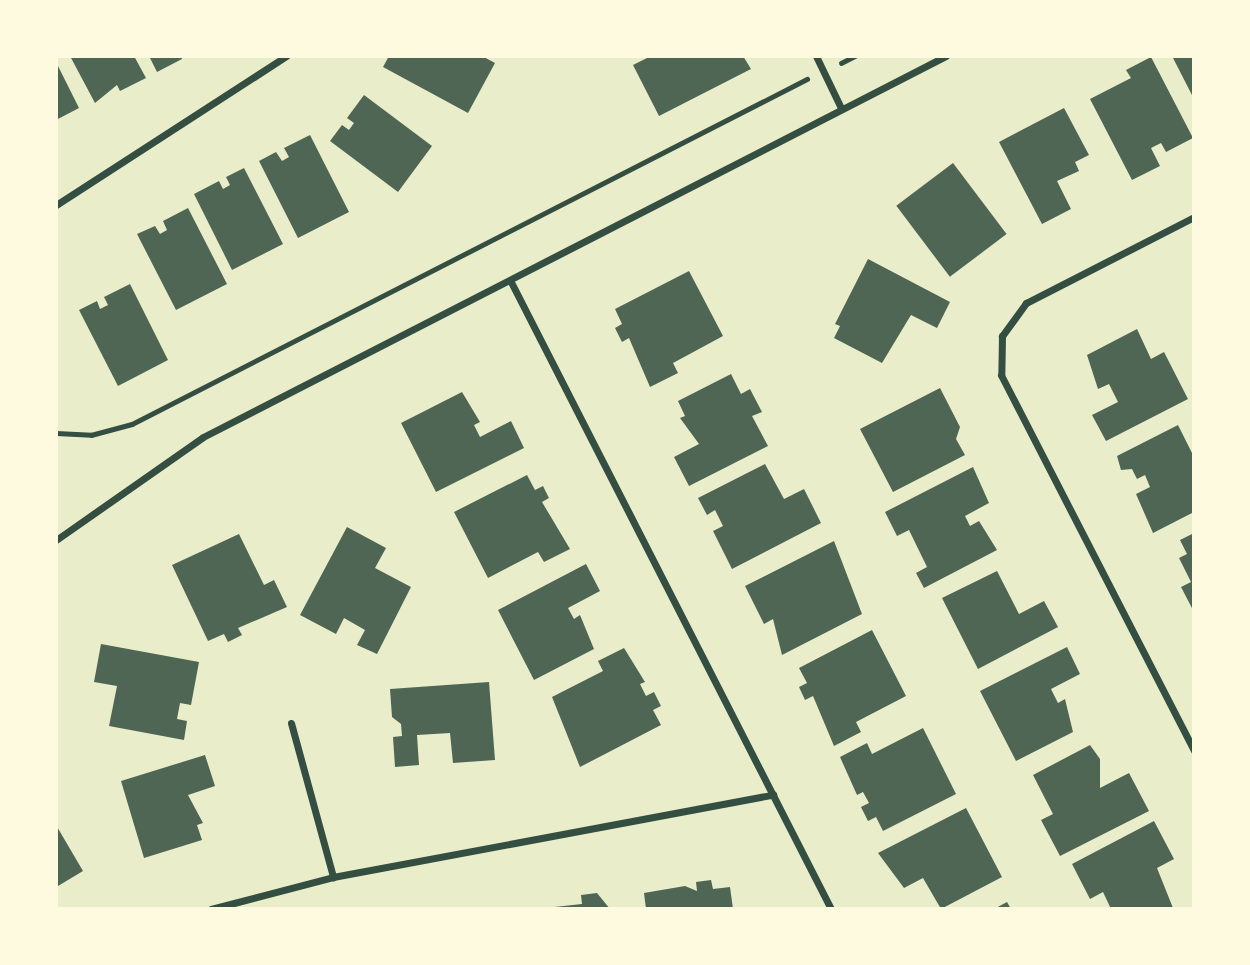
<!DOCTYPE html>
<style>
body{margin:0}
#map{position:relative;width:1250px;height:965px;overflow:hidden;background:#e9edc9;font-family:Poppins,sans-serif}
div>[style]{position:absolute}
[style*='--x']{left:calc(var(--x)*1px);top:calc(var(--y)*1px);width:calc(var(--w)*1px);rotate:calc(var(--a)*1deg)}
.building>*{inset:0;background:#4f6655;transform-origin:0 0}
.path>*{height:4.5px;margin:-2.25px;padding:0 2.25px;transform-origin:2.25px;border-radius:2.25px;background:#344e41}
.minor>*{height:7px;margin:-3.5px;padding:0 3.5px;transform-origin:3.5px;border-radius:3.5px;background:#344e41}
span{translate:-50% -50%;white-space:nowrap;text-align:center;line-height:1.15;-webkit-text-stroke:7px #fefae0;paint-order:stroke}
.frame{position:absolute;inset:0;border:58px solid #fefae0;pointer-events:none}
</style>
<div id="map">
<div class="building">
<div style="clip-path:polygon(70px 56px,134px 56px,146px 78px,120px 91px,117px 85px,95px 103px)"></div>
<div style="clip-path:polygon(149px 56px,181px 56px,182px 59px,157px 72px)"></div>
<div style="clip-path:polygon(389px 56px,482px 56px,495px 63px,468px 113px,383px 67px)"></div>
<div style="clip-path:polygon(651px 56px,743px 56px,751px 69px,659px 116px,633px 65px)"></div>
<div style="clip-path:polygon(1172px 56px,1194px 56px,1194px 99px)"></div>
<div style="clip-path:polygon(1151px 57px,1193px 138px,1166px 152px,1161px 143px,1151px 148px,1160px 166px,1132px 180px,1090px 99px,1131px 78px,1126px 70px)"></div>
<div style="clip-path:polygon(56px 62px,79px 108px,56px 120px)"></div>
<div style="clip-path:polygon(364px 95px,432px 146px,398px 192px,330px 141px,342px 125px,349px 130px,354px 123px,347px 118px)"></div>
<div style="clip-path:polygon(1064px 108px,1089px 155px,1075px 162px,1079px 171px,1057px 181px,1071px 209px,1042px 224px,999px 142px)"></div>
<div style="clip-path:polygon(310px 135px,349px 212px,298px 238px,259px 161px,276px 152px,282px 161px,289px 157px,284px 148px)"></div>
<div style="left:953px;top:163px;width:89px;height:71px;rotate:53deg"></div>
<div style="clip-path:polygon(244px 168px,283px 244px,232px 270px,194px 194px,219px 181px,223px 189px,230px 185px,226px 177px)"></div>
<div style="clip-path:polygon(188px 208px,227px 284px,176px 310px,137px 234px,155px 226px,160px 234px,167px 230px,163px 221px)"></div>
<div style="clip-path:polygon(868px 259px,950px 302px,937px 328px,911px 315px,882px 363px,834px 338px,840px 326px,835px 324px)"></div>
<div style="clip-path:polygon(689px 271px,723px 336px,673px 363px,678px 373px,650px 387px,629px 338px,622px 342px,615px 328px,622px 324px,615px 309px)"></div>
<div style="clip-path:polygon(130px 284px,168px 360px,118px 386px,79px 310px,97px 301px,100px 309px,108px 305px,104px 297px)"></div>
<div style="clip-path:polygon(1137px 329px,1151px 359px,1164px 352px,1188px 399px,1106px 441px,1092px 415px,1118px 402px,1109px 384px,1098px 389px,1087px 355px)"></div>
<div style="clip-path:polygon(731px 374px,741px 394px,750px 389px,762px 412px,752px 416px,768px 446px,689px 486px,674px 457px,699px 444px,680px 418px,685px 416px,678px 401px)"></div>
<div style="clip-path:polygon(940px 388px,960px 427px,956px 439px,965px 455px,893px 492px,860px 429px)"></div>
<div style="clip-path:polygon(462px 392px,480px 422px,474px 425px,480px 437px,511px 421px,524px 448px,436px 492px,401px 423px)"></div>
<div style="clip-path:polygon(1178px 425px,1194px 457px,1194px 512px,1153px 533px,1136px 494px,1150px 487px,1145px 475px,1137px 479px,1132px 469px,1121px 470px,1117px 456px)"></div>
<div style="clip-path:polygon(765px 464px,784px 499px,804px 489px,821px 523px,732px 569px,713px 531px,723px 526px,715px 510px,707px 515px,698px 498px)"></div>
<div style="clip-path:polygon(973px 467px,989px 503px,965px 516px,970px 526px,979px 521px,997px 550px,924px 588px,916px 573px,927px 567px,909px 530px,897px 536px,885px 512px)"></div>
<div style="clip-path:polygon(527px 475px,535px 490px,543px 486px,549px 498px,542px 502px,570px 549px,544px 562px,538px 552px,488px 578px,454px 512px)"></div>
<div style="clip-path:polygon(347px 527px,386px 548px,375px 568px,411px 587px,377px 654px,357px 645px,365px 630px,344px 618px,336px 634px,300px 615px)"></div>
<div style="clip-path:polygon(1194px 533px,1194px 612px,1181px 587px,1191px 582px,1179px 558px,1187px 554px,1180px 540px)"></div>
<div style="clip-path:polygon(239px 534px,264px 585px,274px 580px,287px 607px,238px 628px,242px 635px,228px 642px,224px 634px,208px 641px,172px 565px)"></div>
<div style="clip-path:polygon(834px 541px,862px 614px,782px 655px,773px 619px,764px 624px,745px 586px)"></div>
<div style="clip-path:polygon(586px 564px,600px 591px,568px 608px,574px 619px,580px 615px,594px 649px,534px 680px,498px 610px)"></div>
<div style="clip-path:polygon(997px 571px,1019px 614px,1044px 601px,1058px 627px,978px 669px,942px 598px)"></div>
<div style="clip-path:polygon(872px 630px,906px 696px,856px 722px,861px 732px,834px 746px,813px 696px,805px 700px,799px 687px,807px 683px,799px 668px)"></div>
<div style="clip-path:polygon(101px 644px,199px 662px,191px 705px,180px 703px,177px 719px,187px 721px,184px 740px,109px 726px,117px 686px,94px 682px)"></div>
<div style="clip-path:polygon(1067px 647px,1080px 674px,1051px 689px,1058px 703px,1065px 699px,1073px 732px,1016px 761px,980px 691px)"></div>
<div style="clip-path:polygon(624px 648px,645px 682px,640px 684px,646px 696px,654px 692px,661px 706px,653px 710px,661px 725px,580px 767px,552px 697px,603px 671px,598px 661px)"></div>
<div style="clip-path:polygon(489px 682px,495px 760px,453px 763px,450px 733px,417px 735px,419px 765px,395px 767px,393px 737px,402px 736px,401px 724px,392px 717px,390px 689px)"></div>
<div style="clip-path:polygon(923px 728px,956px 794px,883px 831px,876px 817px,868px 821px,861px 807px,869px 803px,863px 792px,857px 795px,840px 757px,867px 743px,872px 754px)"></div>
<div style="clip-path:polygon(1090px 745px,1100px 759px,1100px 788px,1129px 773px,1149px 811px,1060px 856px,1041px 820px,1053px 814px,1033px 775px)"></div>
<div style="clip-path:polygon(205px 755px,215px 786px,188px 795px,203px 823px,197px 825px,202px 840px,144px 858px,121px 781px)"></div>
<div style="clip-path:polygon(966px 808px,1002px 877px,941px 909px,923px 878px,904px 888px,878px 853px)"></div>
<div style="clip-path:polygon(1154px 821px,1174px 859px,1157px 868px,1173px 908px,1111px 909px,1103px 892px,1090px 899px,1072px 864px)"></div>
<div style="clip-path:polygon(56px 825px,83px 871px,58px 886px,56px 885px)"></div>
<div style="clip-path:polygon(711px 880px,713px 889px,730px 887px,733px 909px,646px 909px,644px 893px,685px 886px,697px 891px,696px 882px)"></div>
<div style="clip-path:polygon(597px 893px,610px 909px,536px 909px,582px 904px,581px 895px)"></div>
<div style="clip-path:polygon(1007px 902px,1011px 909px,994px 909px)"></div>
</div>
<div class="path">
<div style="--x:841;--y:63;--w:16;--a:-27"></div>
<div style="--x:56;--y:433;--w:35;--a:3"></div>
<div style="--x:91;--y:435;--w:42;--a:-15"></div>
<div style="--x:132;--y:424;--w:758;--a:-27.07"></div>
</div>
<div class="minor">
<div style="--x:816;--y:56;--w:58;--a:64.3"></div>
<div style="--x:56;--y:205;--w:274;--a:-32.9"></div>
<div style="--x:1194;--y:217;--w:189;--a:152.9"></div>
<div style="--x:1026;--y:303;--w:41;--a:126"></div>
<div style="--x:1002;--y:336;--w:39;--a:91"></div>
<div style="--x:1001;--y:375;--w:423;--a:62.8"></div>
<div style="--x:510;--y:280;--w:706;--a:62.96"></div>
<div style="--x:56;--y:540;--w:179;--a:-35"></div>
<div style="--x:203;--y:437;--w:835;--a:-27.15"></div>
<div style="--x:291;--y:723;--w:160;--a:74.7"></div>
<div style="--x:211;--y:909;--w:126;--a:-14.7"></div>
<div style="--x:333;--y:877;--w:448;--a:-10.6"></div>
</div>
<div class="frame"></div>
</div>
